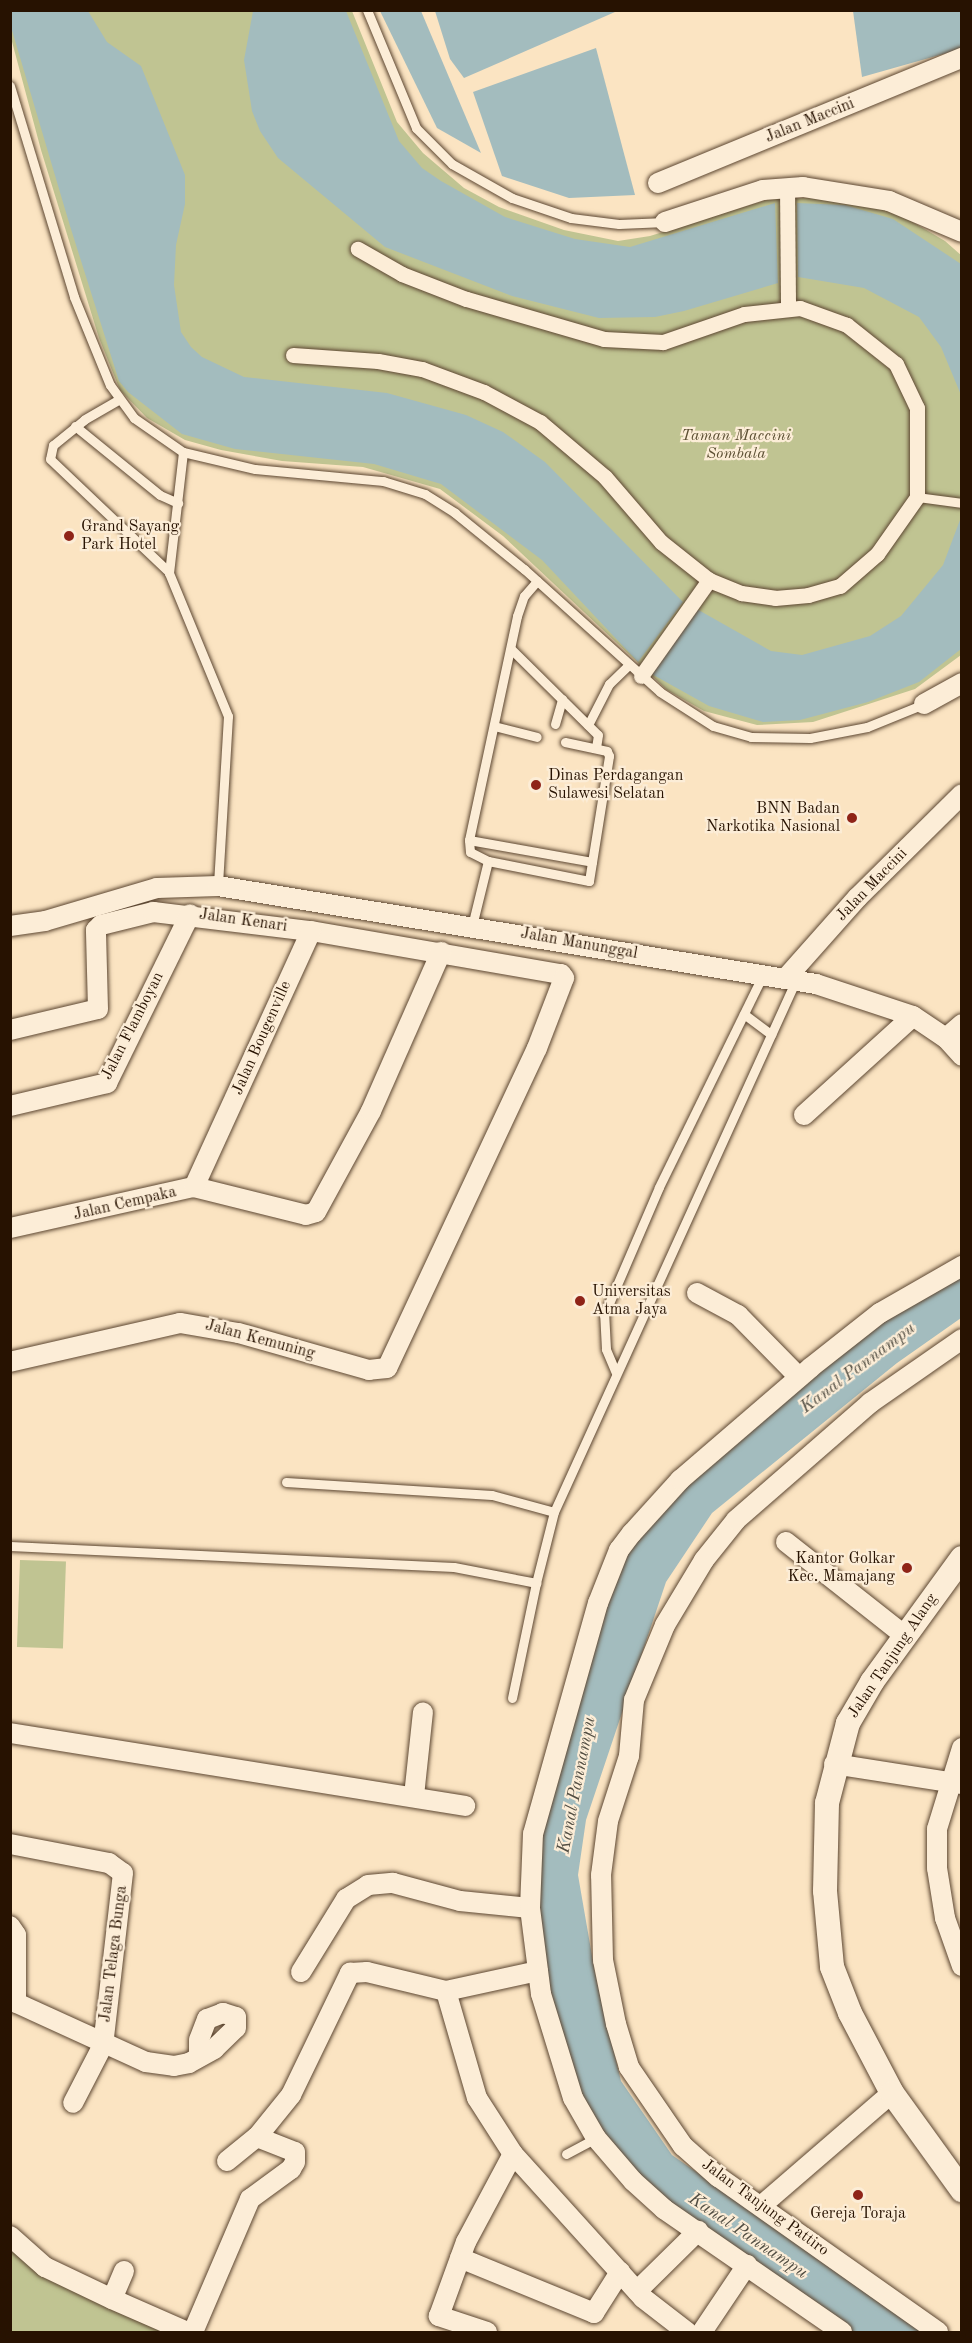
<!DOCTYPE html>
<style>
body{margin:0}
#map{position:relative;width:972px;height:2343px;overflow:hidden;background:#fbe4c2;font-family:"Old Standard TT",serif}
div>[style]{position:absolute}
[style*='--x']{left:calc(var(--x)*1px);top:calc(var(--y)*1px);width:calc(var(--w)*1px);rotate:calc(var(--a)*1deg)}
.green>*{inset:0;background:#c0c492;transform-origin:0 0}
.water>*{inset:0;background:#a3bcbe}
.roads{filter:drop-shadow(0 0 2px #5c4631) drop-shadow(0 0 2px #5c4631)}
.service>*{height:9px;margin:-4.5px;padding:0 4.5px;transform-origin:4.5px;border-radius:4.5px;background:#fcedd7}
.pedestrian>*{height:15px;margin:-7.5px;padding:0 7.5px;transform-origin:7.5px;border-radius:7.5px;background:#fcedd7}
.minor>*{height:20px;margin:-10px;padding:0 10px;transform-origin:10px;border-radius:10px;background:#fcedd7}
.tertiary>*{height:24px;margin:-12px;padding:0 12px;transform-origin:12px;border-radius:12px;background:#fcedd7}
.dots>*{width:16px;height:16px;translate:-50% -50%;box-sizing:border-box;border:3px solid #fcedd7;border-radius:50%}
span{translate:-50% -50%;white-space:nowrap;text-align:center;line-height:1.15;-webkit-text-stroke:4.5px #fcedd7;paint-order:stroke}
.street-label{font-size:16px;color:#271201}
.park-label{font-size:16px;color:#5d5034;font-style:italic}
.poi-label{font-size:16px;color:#271201}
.left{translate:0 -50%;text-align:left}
.right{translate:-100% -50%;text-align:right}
.water-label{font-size:18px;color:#524e43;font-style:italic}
.frame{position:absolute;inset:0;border:12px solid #271201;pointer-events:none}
</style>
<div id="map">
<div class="green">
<div style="clip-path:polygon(10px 11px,352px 11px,397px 122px,423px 153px,464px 188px,499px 207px,564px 230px,618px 241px,650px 236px,770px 199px,809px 198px,860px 204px,899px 214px,945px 241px,962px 256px,961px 655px,915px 689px,813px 722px,757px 725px,704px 711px,667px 690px,503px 536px,440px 489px,363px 467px,282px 461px,221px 450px,185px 440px,147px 418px,120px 390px,99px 338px,41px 150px,11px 38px)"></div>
<div style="left:20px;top:1560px;width:46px;height:87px;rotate:2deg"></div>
<div style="clip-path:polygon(10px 2248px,174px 2332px,11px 2332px)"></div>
</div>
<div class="water">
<div style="clip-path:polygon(10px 11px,88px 11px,107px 42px,141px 66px,185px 175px,185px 204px,176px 245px,174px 285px,181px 332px,191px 347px,202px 357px,244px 377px,387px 393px,466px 415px,503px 432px,545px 462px,683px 602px,638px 662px,542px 560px,441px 484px,374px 464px,235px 449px,182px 434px,128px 392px,119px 381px,70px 226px,11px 27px)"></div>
<div style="clip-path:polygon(253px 11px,346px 11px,399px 141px,422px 168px,441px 181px,505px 217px,575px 239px,630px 247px,775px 203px,778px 283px,684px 311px,655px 317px,599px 318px,512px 296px,385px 247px,278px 158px,260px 131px,252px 111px,244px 60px)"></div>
<div style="clip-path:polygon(380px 11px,421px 11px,481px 153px,437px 128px)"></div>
<div style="clip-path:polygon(435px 11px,615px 10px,615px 12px,464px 78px,450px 59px)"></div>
<div style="clip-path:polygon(853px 11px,961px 11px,961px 49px,862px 77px)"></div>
<div style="clip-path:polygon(596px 48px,635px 195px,569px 198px,502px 176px,473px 92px)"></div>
<div style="clip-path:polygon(797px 203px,845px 205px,893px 219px,961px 264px,961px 395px,941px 347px,919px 317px,864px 288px,798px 277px)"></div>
<div style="clip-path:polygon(960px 520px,961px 649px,919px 682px,868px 702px,800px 720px,763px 722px,709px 706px,648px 672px,695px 608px,771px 651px,802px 655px,870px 636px,901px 616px,943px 565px)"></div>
<div style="clip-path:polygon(961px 1272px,961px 1318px,897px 1363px,712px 1513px,666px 1582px,586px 1820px,578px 1875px,595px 1973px,621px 2081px,672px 2155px,926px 2332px,851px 2332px,661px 2200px,629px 2171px,568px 2081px,549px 2010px,538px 1906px,541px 1825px,621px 1561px,689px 1478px,879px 1318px)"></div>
</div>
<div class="roads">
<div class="service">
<div style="--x:367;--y:10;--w:128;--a:67.4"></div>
<div style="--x:416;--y:128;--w:51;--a:45"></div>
<div style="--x:452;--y:164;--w:69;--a:29.5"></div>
<div style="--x:512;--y:198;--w:62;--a:18.7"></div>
<div style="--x:571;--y:218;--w:48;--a:7.1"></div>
<div style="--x:619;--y:224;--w:46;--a:-2.5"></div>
<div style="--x:10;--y:86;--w:220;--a:73.1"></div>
<div style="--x:74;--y:297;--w:95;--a:67.8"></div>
<div style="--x:110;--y:385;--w:41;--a:54"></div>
<div style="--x:134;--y:418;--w:60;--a:34.8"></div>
<div style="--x:183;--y:452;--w:74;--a:13.3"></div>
<div style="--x:255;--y:469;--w:129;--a:5.4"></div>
<div style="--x:383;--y:481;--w:44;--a:17.2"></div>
<div style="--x:425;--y:494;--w:36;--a:32"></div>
<div style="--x:455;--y:513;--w:89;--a:39.1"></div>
<div style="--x:524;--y:569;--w:183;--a:42.1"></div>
<div style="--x:660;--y:692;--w:63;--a:32.7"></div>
<div style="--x:713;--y:726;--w:40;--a:16"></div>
<div style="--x:751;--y:737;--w:59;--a:1"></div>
<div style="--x:810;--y:738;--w:58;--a:-10.9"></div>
<div style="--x:867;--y:727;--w:61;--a:-22"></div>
<div style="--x:118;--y:400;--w:39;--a:150"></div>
<div style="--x:84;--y:420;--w:40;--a:141"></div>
<div style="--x:53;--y:445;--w:14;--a:102"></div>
<div style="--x:50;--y:459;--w:164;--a:43.5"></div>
<div style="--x:75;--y:426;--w:109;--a:39.1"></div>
<div style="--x:160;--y:495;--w:20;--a:24"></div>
<div style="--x:183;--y:452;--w:122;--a:96.6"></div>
<div style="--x:169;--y:573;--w:155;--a:67.6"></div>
<div style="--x:228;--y:716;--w:170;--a:93.4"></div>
<div style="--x:917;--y:497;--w:45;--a:7.6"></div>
<div style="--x:511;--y:649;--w:122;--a:44.7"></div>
<div style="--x:598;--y:735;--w:13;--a:99"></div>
<div style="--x:555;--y:724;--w:26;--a:-74"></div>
<div style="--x:588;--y:725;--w:46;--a:-62.9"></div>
<div style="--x:609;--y:684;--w:28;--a:-44"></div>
<div style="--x:494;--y:726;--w:44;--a:14.3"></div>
<div style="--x:469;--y:840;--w:125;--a:10.1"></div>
<div style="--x:488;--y:861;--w:103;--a:11.2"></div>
<div style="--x:589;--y:881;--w:127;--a:-80.9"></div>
<div style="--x:609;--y:756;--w:5;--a:-112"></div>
<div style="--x:607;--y:751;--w:43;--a:-167.9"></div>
<div style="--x:472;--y:926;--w:67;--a:-76.2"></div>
<div style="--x:488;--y:861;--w:20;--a:-153"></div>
<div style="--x:470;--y:852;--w:12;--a:-95"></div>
<div style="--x:469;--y:840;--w:229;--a:-77.9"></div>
<div style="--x:517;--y:616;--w:21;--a:-71"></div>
<div style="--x:524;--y:596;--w:20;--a:-49"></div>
<div style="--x:744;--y:1014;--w:34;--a:37"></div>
<div style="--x:616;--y:1373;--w:26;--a:-113"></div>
<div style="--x:606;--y:1349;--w:34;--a:-93"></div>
<div style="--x:604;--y:1315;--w:139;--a:-66.7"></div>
<div style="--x:659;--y:1187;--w:236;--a:-63.9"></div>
<div style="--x:286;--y:1482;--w:206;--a:3.6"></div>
<div style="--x:492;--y:1495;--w:64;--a:15.3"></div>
<div style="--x:10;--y:1546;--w:444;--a:2.7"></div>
<div style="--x:454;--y:1567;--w:84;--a:11"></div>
<div style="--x:536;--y:1583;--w:73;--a:-75.8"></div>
<div style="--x:554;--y:1512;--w:584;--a:-65.54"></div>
<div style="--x:512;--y:1698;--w:117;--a:-78.2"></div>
<div style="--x:566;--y:2154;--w:34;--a:-28"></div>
</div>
<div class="pedestrian">
<div style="--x:787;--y:187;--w:122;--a:89.5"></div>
<div style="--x:293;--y:355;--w:85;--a:4"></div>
<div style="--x:378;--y:361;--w:45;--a:10.3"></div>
<div style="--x:422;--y:369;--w:66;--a:20.4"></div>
<div style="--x:484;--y:392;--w:64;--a:28.2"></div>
<div style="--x:540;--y:422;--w:85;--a:40.2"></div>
<div style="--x:605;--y:477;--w:86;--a:49.3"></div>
<div style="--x:661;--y:542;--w:61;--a:38.4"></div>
<div style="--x:709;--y:580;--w:35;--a:22"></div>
<div style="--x:741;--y:593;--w:34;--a:8"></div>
<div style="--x:775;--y:598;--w:33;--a:-5"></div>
<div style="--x:808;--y:595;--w:33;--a:-16"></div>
<div style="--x:840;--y:586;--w:49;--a:-40.9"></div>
<div style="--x:877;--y:554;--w:70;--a:-54.9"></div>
<div style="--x:917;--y:497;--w:89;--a:-90"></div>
<div style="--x:917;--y:408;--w:49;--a:-115.5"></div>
<div style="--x:896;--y:364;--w:63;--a:-141.5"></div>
<div style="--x:847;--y:325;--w:50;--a:-160.1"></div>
<div style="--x:800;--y:308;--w:56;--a:173.9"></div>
<div style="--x:744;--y:314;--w:86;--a:160.9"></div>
<div style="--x:663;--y:342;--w:59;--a:-177.1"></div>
<div style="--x:604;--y:339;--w:144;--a:-163.8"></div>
<div style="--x:466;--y:299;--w:69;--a:-158.7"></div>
<div style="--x:402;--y:274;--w:51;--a:-150.4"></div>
<div style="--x:641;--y:676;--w:118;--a:-54.7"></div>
</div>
<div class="minor">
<div style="--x:658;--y:183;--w:329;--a:-22.4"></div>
<div style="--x:665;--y:222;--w:103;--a:-18.1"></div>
<div style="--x:763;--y:190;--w:40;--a:-4.3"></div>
<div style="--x:803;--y:187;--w:87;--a:9.2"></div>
<div style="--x:889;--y:201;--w:79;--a:23"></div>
<div style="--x:924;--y:704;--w:43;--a:-28.9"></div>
<div style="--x:10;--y:926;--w:35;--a:-8"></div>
<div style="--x:45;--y:921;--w:117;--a:-16.4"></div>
<div style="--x:157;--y:888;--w:61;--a:-1.9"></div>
<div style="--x:218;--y:886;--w:606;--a:9.31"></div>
<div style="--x:816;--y:984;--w:102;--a:18.3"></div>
<div style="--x:913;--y:1016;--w:40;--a:34"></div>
<div style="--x:946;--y:1038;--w:24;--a:48"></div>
<div style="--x:786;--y:978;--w:108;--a:-48.4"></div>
<div style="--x:858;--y:897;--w:146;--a:-44.7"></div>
<div style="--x:10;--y:1030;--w:90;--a:-13.4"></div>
<div style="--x:98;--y:1009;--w:79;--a:-91.5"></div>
<div style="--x:96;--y:930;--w:7;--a:-45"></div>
<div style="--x:101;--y:925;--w:54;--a:-14"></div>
<div style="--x:153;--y:912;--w:159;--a:6.9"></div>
<div style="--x:311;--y:931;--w:254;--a:9.8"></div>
<div style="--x:561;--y:974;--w:5;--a:53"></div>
<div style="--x:564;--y:978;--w:75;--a:111.1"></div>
<div style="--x:537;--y:1048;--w:353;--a:115.1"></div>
<div style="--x:387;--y:1368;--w:18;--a:174"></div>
<div style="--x:369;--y:1370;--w:136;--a:-164.2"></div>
<div style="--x:238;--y:1333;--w:59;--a:-170.2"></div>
<div style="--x:180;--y:1323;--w:174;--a:167.1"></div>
<div style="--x:946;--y:1038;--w:21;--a:-41"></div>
<div style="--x:10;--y:1106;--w:100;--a:-13.3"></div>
<div style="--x:107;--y:1083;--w:188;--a:-63.8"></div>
<div style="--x:804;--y:1115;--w:147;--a:-42.2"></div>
<div style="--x:194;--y:1187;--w:115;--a:14"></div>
<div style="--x:306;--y:1215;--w:10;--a:-17"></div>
<div style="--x:316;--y:1212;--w:115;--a:-61.4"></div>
<div style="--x:371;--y:1111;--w:174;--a:-66.2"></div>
<div style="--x:10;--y:1228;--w:189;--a:-12.6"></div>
<div style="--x:194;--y:1187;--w:281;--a:-65.4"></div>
<div style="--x:697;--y:1293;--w:47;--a:28.2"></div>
<div style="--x:738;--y:1315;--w:87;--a:45.5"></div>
<div style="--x:786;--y:1542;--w:152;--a:38.3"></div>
<div style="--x:10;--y:1733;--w:461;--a:9.1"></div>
<div style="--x:962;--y:1748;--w:85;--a:107.2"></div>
<div style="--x:937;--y:1829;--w:39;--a:90"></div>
<div style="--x:937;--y:1868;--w:51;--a:80.9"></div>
<div style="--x:945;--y:1918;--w:51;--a:70.5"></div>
<div style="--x:834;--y:1764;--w:130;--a:8.9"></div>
<div style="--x:414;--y:1796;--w:84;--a:-83.9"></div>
<div style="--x:10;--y:1844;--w:101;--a:10.9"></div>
<div style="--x:109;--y:1863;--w:17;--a:36"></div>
<div style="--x:123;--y:1873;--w:173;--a:96.6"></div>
<div style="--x:103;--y:2045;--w:65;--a:117.3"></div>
<div style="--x:10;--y:1926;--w:11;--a:56"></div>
<div style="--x:16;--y:1935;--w:68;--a:90"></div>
<div style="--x:301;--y:1972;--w:86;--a:-58.3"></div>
<div style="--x:346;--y:1899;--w:26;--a:-32"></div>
<div style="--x:368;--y:1885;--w:25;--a:-5"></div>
<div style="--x:393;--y:1883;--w:69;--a:15"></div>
<div style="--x:460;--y:1901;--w:70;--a:5.7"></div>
<div style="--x:10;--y:2000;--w:149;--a:24.5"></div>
<div style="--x:146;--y:2062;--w:28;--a:8"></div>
<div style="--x:174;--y:2066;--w:15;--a:-11"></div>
<div style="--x:189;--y:2063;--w:29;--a:-29"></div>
<div style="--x:214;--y:2049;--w:30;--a:-44"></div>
<div style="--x:236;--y:2028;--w:11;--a:-90"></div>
<div style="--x:236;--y:2017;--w:14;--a:-163"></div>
<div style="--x:223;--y:2013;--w:17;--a:159"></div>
<div style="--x:207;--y:2019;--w:22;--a:111"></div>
<div style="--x:199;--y:2040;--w:17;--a:90"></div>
<div style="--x:513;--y:2154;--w:194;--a:47.9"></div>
<div style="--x:643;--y:2298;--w:56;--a:37.7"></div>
<div style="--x:227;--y:2161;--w:38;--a:-39"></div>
<div style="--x:257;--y:2137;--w:54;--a:-51"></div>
<div style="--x:291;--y:2095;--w:136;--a:-64.2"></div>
<div style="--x:350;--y:1973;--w:17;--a:-3"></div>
<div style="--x:367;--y:1972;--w:81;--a:13.5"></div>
<div style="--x:761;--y:2206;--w:173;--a:-40.8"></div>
<div style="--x:10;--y:2236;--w:47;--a:41.5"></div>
<div style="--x:45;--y:2267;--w:74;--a:25.5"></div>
<div style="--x:460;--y:2258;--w:145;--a:22.3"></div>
<div style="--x:594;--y:2313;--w:49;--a:-57.6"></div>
<div style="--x:124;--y:2271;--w:30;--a:113"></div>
<div style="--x:112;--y:2299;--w:82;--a:23.7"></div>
<div style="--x:637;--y:2291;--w:86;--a:-44.5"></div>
<div style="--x:193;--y:2332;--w:145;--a:-66.8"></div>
<div style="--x:250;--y:2199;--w:51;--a:-36.2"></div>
<div style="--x:291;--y:2169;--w:8;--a:-60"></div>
<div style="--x:295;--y:2162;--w:10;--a:-90"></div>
<div style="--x:295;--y:2152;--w:41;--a:-158.5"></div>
<div style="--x:487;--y:2332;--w:51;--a:-161.6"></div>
<div style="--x:439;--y:2316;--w:79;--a:-70"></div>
<div style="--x:466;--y:2242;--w:100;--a:-61.9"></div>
<div style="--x:513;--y:2154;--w:67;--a:-122.7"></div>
<div style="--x:477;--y:2098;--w:111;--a:-106.2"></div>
<div style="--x:446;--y:1991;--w:94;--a:-12.3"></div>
<div style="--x:702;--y:2332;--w:81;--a:-56.1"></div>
<div style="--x:842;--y:2332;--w:216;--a:-145.4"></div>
<div style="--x:664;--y:2209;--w:42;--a:-137.9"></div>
<div style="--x:633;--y:2181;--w:57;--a:-130.7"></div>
<div style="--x:596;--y:2138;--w:46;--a:-119.9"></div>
<div style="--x:573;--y:2098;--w:109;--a:-107.1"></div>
<div style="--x:541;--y:1994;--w:87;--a:-97.3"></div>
<div style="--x:530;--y:1908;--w:74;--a:-87.7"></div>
<div style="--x:533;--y:1834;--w:240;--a:-74.3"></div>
<div style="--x:598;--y:1603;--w:57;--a:-68.4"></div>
<div style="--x:619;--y:1550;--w:21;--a:-53"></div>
<div style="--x:632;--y:1533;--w:72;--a:-47.8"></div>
<div style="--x:680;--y:1480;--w:172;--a:-40.7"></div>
<div style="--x:810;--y:1368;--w:89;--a:-38.2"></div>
<div style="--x:880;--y:1313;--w:95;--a:-29.8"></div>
<div style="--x:938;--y:2332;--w:269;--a:-144.8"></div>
<div style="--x:718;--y:2177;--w:47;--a:-138.5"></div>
<div style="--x:683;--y:2146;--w:96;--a:-124.4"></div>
<div style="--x:629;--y:2067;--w:45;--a:-106.8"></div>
<div style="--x:616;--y:2024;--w:65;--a:-101.5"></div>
<div style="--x:603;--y:1960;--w:85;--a:-91.3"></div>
<div style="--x:601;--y:1875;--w:54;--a:-82.6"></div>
<div style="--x:608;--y:1821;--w:68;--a:-72.1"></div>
<div style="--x:629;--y:1756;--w:56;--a:-84.9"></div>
<div style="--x:634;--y:1700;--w:81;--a:-67.5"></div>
<div style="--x:665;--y:1625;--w:76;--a:-59"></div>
<div style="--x:704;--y:1560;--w:51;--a:-51.3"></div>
<div style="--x:736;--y:1520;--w:178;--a:-41.1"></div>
<div style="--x:870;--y:1403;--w:112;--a:-34.8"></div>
</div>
<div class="tertiary">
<div style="--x:962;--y:1558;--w:153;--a:126"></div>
<div style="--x:872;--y:1682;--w:48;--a:120.3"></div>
<div style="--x:848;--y:1723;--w:83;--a:104.7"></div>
<div style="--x:827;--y:1803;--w:88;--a:91.3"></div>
<div style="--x:825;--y:1891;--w:76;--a:84.7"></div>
<div style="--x:832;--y:1967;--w:49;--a:68.6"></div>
<div style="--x:850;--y:2013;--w:90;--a:62.3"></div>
<div style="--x:892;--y:2093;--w:120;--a:54.2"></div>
</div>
</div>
<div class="dots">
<div style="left:69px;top:536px;background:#8f2418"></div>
<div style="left:536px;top:785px;background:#8f2418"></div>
<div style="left:852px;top:818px;background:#8f2418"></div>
<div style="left:580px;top:1301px;background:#8f2418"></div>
<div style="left:907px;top:1568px;background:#8f2418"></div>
<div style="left:858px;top:2195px;background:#8f2418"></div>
</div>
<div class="street-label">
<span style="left:810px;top:121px;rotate:-22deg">Jalan Maccini</span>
<span style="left:872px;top:885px;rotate:-46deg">Jalan Maccini</span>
<span style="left:243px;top:921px;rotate:8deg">Jalan Kenari</span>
<span style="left:579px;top:944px;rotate:10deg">Jalan Manunggal</span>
<span style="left:133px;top:1026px;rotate:-63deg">Jalan Flamboyan</span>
<span style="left:262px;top:1038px;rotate:-66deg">Jalan Bougenville</span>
<span style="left:125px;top:1204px;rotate:-13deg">Jalan Cempaka</span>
<span style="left:260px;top:1340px;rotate:15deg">Jalan Kemuning</span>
<span style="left:893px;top:1656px;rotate:-56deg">Jalan Tanjung Alang</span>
<span style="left:114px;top:1954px;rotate:-83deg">Jalan Telaga Bunga</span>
<span style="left:765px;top:2208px;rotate:36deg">Jalan Tanjung Pattiro</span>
</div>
<div class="park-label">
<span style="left:736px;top:445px">Taman Maccini<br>Sombala</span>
</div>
<div class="poi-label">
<span class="left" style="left:81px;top:536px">Grand Sayang<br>Park Hotel</span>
<span class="left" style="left:548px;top:785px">Dinas Perdagangan<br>Sulawesi Selatan</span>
<span class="right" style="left:840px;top:818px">BNN Badan<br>Narkotika Nasional</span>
<span class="left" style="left:592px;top:1301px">Universitas<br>Atma Jaya</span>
<span class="right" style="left:895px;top:1568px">Kantor Golkar<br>Kec. Mamajang</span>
<span style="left:858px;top:2214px">Gereja Toraja</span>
</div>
<div class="water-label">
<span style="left:858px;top:1368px;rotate:-37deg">Kanal Pannampu</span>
<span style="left:577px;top:1785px;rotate:-79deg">Kanal Pannampu</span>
<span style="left:748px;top:2236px;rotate:34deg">Kanal Pannampu</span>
</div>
<div class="frame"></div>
</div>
